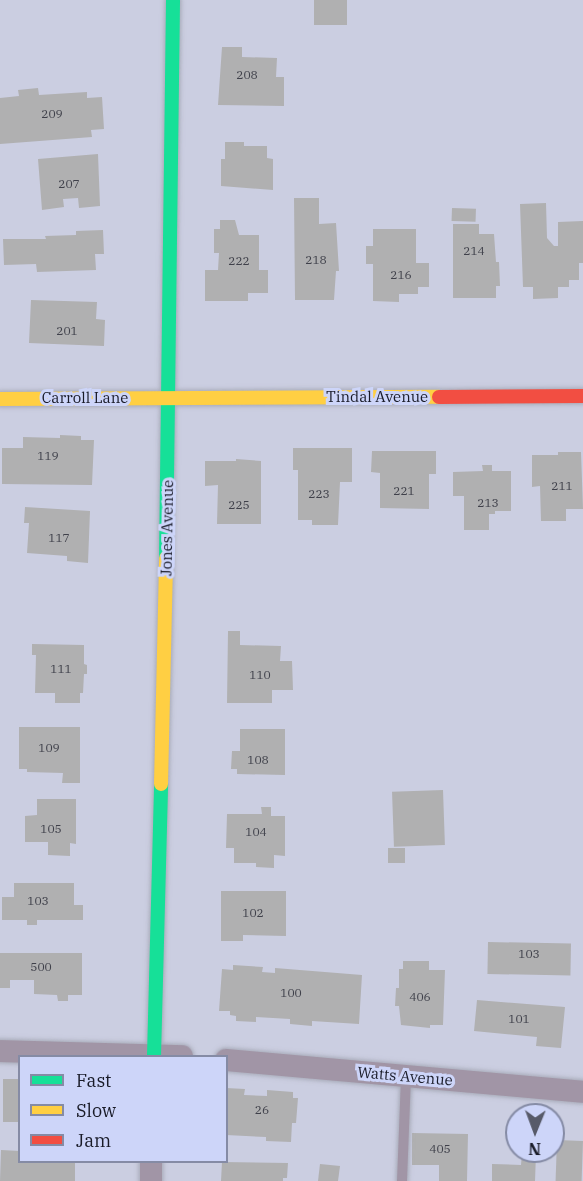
<!DOCTYPE html>
<style>
body{margin:0}
#map{position:relative;width:583px;height:1181px;overflow:hidden;background:#cbcee1;font-family:"IBM Plex Serif",serif}
div>[style]{position:absolute}
[style*='--x']{left:calc(var(--x)*1px);top:calc(var(--y)*1px);width:calc(var(--w)*1px);rotate:calc(var(--a)*1deg)}
.building>*{inset:0;background:#b0b0b1;transform-origin:0 0}
.roads{filter:drop-shadow(0 0 2px #a9acba) drop-shadow(0 0 2px #a9acba)}
.lane>*{height:10px;margin:-5px;padding:0 5px;transform-origin:5px;border-radius:5px;background:#a195a6}
.street>*{height:22px;margin:-11px;padding:0 11px;transform-origin:11px;border-radius:11px;background:#a195a6}
.fast>*{height:14px;margin:-7px;padding:0 7px;transform-origin:7px;border-radius:7px;background:#16e098}
.slow>*{height:14px;margin:-7px;padding:0 7px;transform-origin:7px;border-radius:7px;background:#ffcf43}
.jam>*{height:14px;margin:-7px;padding:0 7px;transform-origin:7px;border-radius:7px;background:#f24e42}
span{translate:-50% -50%;white-space:nowrap;text-align:center;line-height:1.15;-webkit-text-stroke:6px #cdd5f9;paint-order:stroke}
.number-label{font-size:12px;color:#3f404a}
.number-label span{-webkit-text-stroke-width:0}
.street-label{font-size:15px;color:#191b28}
.legend{position:absolute;left:18px;top:1055px;width:210px;height:108px;box-sizing:border-box;background:#cdd5f9;border:2px solid #858ba5;margin:0;padding:8px 10px;list-style:none;font-size:18px;color:#191b28}
.legend li{display:flex;align-items:center;gap:12px;height:30px}
.legend b{width:30px;border:2px solid #858ba5}
.north{position:absolute;left:505px;top:1103px;width:60px;height:60px;box-sizing:border-box;background:#cdd5f9;border:2px solid #858ba5;border-radius:50%;rotate:181deg;font-size:16px;font-weight:700;line-height:24px;text-align:center;color:#191b28}
.north::after{content:'';display:block;margin:auto;width:21px;height:27px;background:#575a69;clip-path:polygon(50% 0,100% 100%,50% 72%,0 100%)}
</style>
<div id="map">
<div class="building">
<div style="left:314px;top:0;width:33px;height:25px"></div>
<div style="clip-path:polygon(222px 47px,242px 47px,242px 57px,277px 58px,276px 77px,284px 77px,284px 106px,218px 105px)"></div>
<div style="clip-path:polygon(38px 88px,39px 95px,87px 92px,87px 98px,102px 97px,104px 129px,91px 130px,92px 137px,0 144px,0 98px,19px 96px,18px 90px)"></div>
<div style="clip-path:polygon(225px 142px,244px 142px,244px 146px,267px 146px,267px 158px,273px 159px,273px 190px,221px 186px,221px 159px,225px 159px)"></div>
<div style="clip-path:polygon(98px 154px,100px 206px,79px 208px,78px 198px,63px 199px,64px 207px,42px 210px,38px 159px)"></div>
<div style="clip-path:polygon(294px 198px,319px 198px,319px 224px,336px 223px,339px 271px,336px 271px,334px 300px,295px 300px)"></div>
<div style="clip-path:polygon(546px 203px,547px 238px,554px 246px,558px 246px,558px 222px,583px 221px,583px 263px,579px 263px,579px 280px,569px 280px,569px 287px,558px 287px,558px 298px,533px 299px,533px 287px,523px 287px,520px 204px)"></div>
<div style="left:452px;top:208px;width:24px;height:13px;rotate:2deg"></div>
<div style="clip-path:polygon(220px 220px,235px 220px,239px 235px,259px 235px,259px 270px,268px 270px,268px 293px,248px 293px,248px 301px,205px 301px,205px 270px,218px 270px,219px 253px,214px 253px,214px 229px,220px 229px)"></div>
<div style="clip-path:polygon(453px 224px,479px 224px,479px 234px,494px 234px,496px 262px,499px 262px,500px 286px,496px 286px,496px 298px,453px 298px)"></div>
<div style="clip-path:polygon(373px 229px,416px 229px,416px 263px,429px 263px,429px 287px,418px 287px,418px 294px,399px 294px,399px 302px,373px 301px,373px 264px,366px 264px,366px 246px,373px 246px)"></div>
<div style="clip-path:polygon(103px 230px,104px 254px,95px 254px,96px 270px,37px 272px,36px 264px,4px 265px,3px 239px,46px 239px,45px 236px,76px 235px,76px 231px)"></div>
<div style="clip-path:polygon(31px 300px,97px 302px,96px 319px,105px 320px,104px 346px,29px 343px)"></div>
<div style="clip-path:polygon(60px 435px,81px 436px,81px 440px,94px 440px,92px 485px,2px 484px,2px 448px,23px 448px,23px 437px,60px 438px)"></div>
<div style="clip-path:polygon(293px 448px,352px 448px,352px 482px,340px 482px,338px 525px,312px 525px,312px 520px,298px 520px,298px 470px,293px 470px)"></div>
<div style="clip-path:polygon(372px 451px,436px 451px,436px 474px,429px 474px,429px 509px,380px 508px,380px 473px,371px 472px)"></div>
<div style="clip-path:polygon(558px 452px,581px 452px,583px 509px,566px 509px,566px 521px,541px 521px,540px 486px,532px 487px,532px 455px,558px 455px)"></div>
<div style="clip-path:polygon(236px 459px,261px 461px,261px 524px,217px 524px,218px 485px,205px 486px,205px 461px,236px 461px)"></div>
<div style="clip-path:polygon(482px 465px,492px 465px,492px 471px,511px 471px,511px 511px,495px 511px,495px 514px,489px 514px,489px 530px,464px 530px,464px 496px,453px 496px,453px 472px,483px 471px)"></div>
<div style="clip-path:polygon(25px 507px,90px 511px,88px 563px,67px 561px,67px 556px,27px 553px,29px 523px,24px 523px)"></div>
<div style="clip-path:polygon(228px 631px,240px 631px,240px 645px,281px 646px,280px 661px,292px 661px,293px 690px,272px 690px,272px 703px,227px 703px)"></div>
<div style="clip-path:polygon(32px 644px,84px 645px,84px 664px,87px 665px,87px 674px,84px 674px,83px 693px,80px 693px,80px 703px,55px 703px,55px 693px,35px 693px,36px 655px,32px 655px)"></div>
<div style="clip-path:polygon(19px 727px,80px 727px,80px 783px,62px 783px,63px 773px,27px 772px,27px 769px,19px 769px)"></div>
<div style="clip-path:polygon(240px 729px,285px 729px,285px 775px,237px 774px,237px 769px,231px 769px,232px 751px,240px 751px)"></div>
<div style="left:443px;top:790px;width:55px;height:51px;rotate:88deg"></div>
<div style="clip-path:polygon(37px 799px,76px 799px,76px 844px,70px 843px,70px 856px,48px 855px,48px 842px,25px 842px,25px 816px,37px 815px)"></div>
<div style="clip-path:polygon(261px 807px,271px 807px,271px 816px,285px 816px,285px 856px,274px 855px,274px 868px,256px 867px,256px 863px,234px 863px,234px 848px,226px 848px,227px 814px,262px 814px)"></div>
<div style="left:405px;top:848px;width:15px;height:17px;rotate:90deg"></div>
<div style="clip-path:polygon(14px 883px,74px 883px,74px 905px,83px 905px,83px 920px,37px 920px,37px 925px,27px 925px,27px 920px,2px 920px,2px 897px,14px 897px)"></div>
<div style="clip-path:polygon(221px 891px,286px 891px,286px 936px,243px 935px,243px 941px,221px 941px)"></div>
<div style="left:488px;top:942px;width:83px;height:32px;rotate:1deg"></div>
<div style="clip-path:polygon(0 953px,82px 953px,82px 995px,68px 995px,68px 1001px,58px 1001px,57px 995px,34px 994px,34px 980px,10px 980px,10px 988px,0 988px)"></div>
<div style="clip-path:polygon(403px 961px,429px 961px,429px 970px,445px 970px,443px 1025px,430px 1025px,430px 1028px,401px 1025px,399px 1006px,395px 1006px,396px 988px,399px 988px,399px 969px,403px 969px)"></div>
<div style="clip-path:polygon(233px 965px,263px 967px,262px 972px,275px 973px,275px 968px,362px 975px,359px 1024px,312px 1021px,312px 1026px,290px 1024px,290px 1019px,256px 1017px,256px 1022px,236px 1021px,236px 1016px,230px 1015px,230px 1011px,219px 1011px,222px 969px,233px 970px)"></div>
<div style="clip-path:polygon(477px 1000px,565px 1007px,561px 1048px,536px 1046px,537px 1037px,474px 1031px)"></div>
<div style="left:3px;top:1079px;width:17px;height:43px"></div>
<div style="clip-path:polygon(226px 1088px,245px 1089px,244px 1095px,267px 1096px,267px 1090px,293px 1092px,293px 1098px,298px 1098px,296px 1123px,292px 1123px,291px 1142px,266px 1141px,266px 1137px,226px 1135px)"></div>
<div style="clip-path:polygon(412px 1133px,468px 1134px,467px 1181px,439px 1181px,439px 1165px,412px 1165px)"></div>
<div style="left:557px;top:1140px;width:26px;height:41px;rotate:2deg"></div>
<div style="clip-path:polygon(1px 1150px,20px 1151px,20px 1162px,75px 1162px,75px 1181px,0 1181px)"></div>
<div style="clip-path:polygon(522px 1153px,536px 1154px,535px 1181px,492px 1181px,492px 1164px,521px 1165px)"></div>
<div style="clip-path:polygon(222px 1162px,288px 1163px,287px 1178px,283px 1178px,283px 1181px,221px 1181px)"></div>
<div style="clip-path:polygon(320px 1164px,340px 1166px,338px 1181px,318px 1181px)"></div>
</div>
<div class="roads">
<div class="lane">
<div style="--x:402;--y:1181;--w:104;--a:-87.8"></div>
</div>
<div class="street">
<div style="--x:0;--y:1051;--w:182;--a:1.6"></div>
<div style="--x:226;--y:1060;--w:358;--a:5.1"></div>
<div style="--x:151;--y:1181;--w:19;--a:-90"></div>
</div>
<div class="fast">
<div style="--x:166;--y:558;--w:558;--a:-89.28"></div>
<div style="--x:154;--y:1056;--w:272;--a:-88.5"></div>
</div>
<div class="slow">
<div style="--x:0;--y:399;--w:439;--a:-0.3"></div>
<div style="--x:161;--y:784;--w:226;--a:-88.7"></div>
</div>
<div class="jam">
<div style="--x:439;--y:397;--w:144;--a:-0.4"></div>
</div>
</div>
<div class="number-label">
<span style="left:247px;top:75px">208</span>
<span style="left:52px;top:114px">209</span>
<span style="left:69px;top:184px">207</span>
<span style="left:474px;top:251px">214</span>
<span style="left:316px;top:260px">218</span>
<span style="left:239px;top:261px">222</span>
<span style="left:401px;top:275px">216</span>
<span style="left:67px;top:331px">201</span>
<span style="left:48px;top:456px">119</span>
<span style="left:562px;top:486px">211</span>
<span style="left:404px;top:491px">221</span>
<span style="left:319px;top:494px">223</span>
<span style="left:488px;top:503px">213</span>
<span style="left:239px;top:505px">225</span>
<span style="left:59px;top:538px">117</span>
<span style="left:61px;top:669px">111</span>
<span style="left:260px;top:675px">110</span>
<span style="left:49px;top:748px">109</span>
<span style="left:258px;top:760px">108</span>
<span style="left:51px;top:829px">105</span>
<span style="left:256px;top:832px">104</span>
<span style="left:38px;top:901px">103</span>
<span style="left:253px;top:913px">102</span>
<span style="left:529px;top:954px">103</span>
<span style="left:41px;top:967px">500</span>
<span style="left:291px;top:993px">100</span>
<span style="left:420px;top:997px">406</span>
<span style="left:519px;top:1019px">101</span>
<span style="left:262px;top:1110px">26</span>
<span style="left:440px;top:1149px">405</span>
</div>
<div class="street-label">
<span style="left:377px;top:397px">Tindal Avenue</span>
<span style="left:85px;top:398px">Carroll Lane</span>
<span style="left:167px;top:528px;rotate:-89deg">Jones Avenue</span>
<span style="left:405px;top:1076px;rotate:5deg">Watts Avenue</span>
</div>
<ul class="legend">
<li><b style="height:8px;background:#16e098"></b>Fast</li>
<li><b style="height:8px;background:#ffcf43"></b>Slow</li>
<li><b style="height:8px;background:#f24e42"></b>Jam</li>
</ul>
<div class="north">N</div>
</div>
